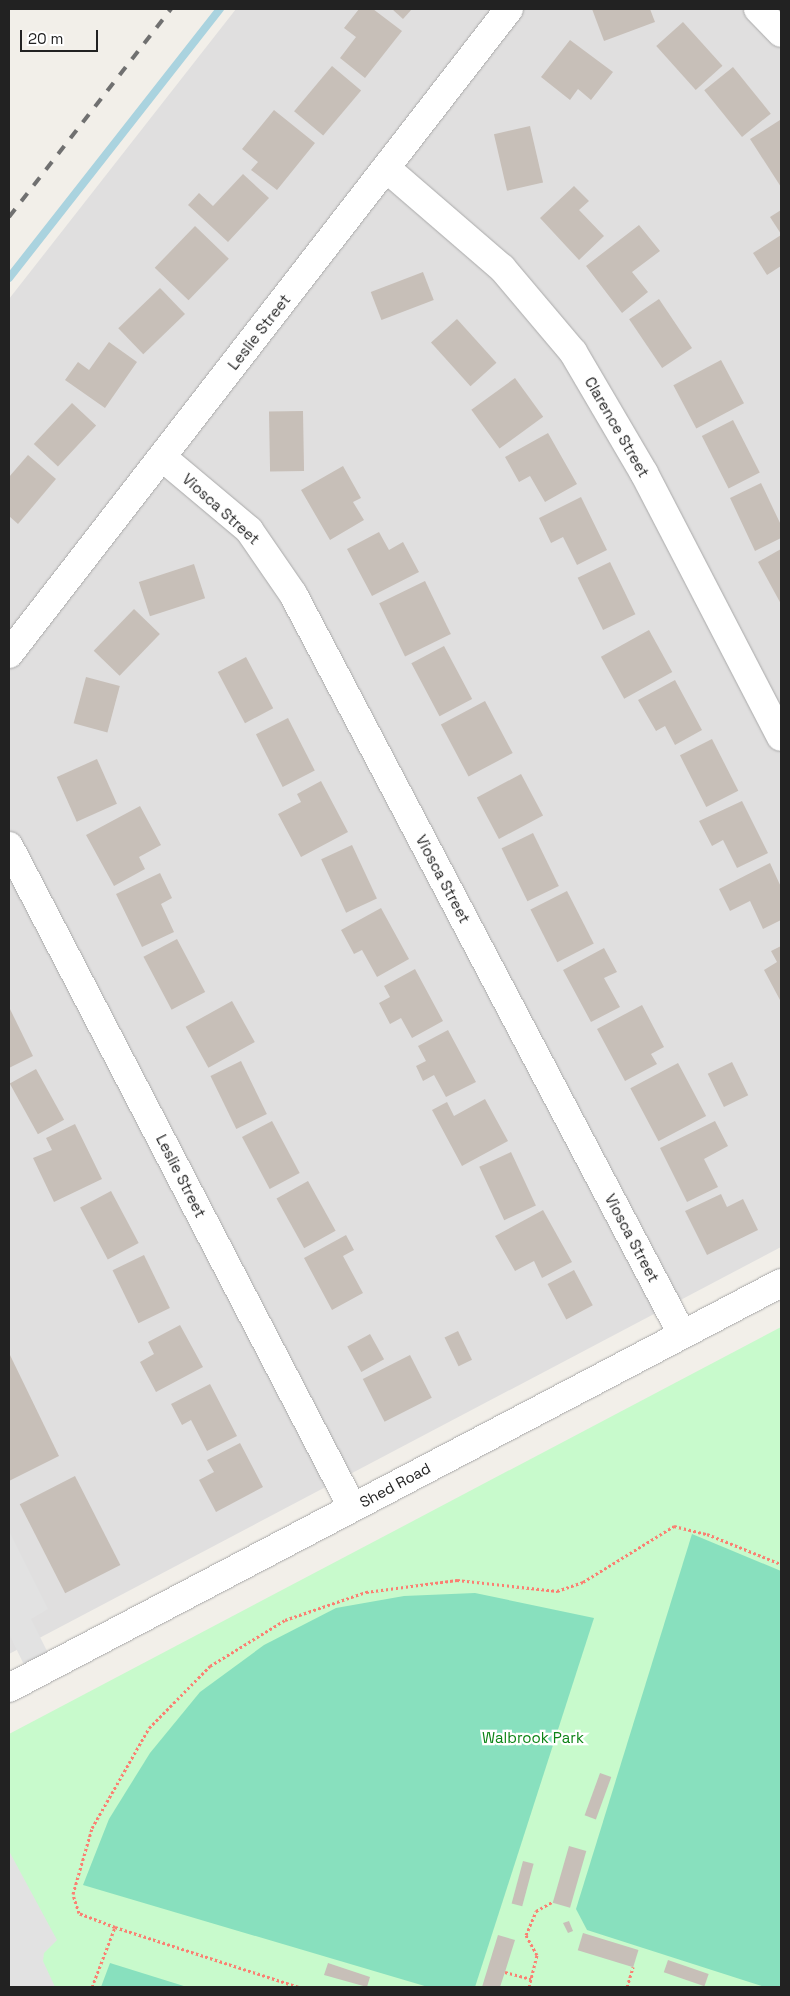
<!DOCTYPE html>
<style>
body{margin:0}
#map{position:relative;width:790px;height:1996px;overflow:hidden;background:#f2efe9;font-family:"Space Grotesk",sans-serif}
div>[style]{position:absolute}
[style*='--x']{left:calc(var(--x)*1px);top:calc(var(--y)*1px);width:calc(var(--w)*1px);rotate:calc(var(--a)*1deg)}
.residential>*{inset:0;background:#e0dfdf}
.park>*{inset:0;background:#c8facc}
.pitch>*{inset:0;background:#88e0be}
.parking>*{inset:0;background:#e2e2e2}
.stream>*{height:8px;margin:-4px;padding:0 4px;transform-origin:4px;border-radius:4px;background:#aad3df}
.building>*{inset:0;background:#c7bfb8;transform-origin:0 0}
.path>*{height:3px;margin-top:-1.5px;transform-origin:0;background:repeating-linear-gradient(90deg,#fa8072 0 2.5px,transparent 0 5px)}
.roads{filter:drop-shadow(0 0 1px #a9a9a9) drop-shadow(0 0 1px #a9a9a9)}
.minor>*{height:28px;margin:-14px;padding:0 14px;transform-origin:14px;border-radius:14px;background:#fff}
.rail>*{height:4px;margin-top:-2px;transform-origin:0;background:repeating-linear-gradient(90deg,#707070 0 10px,transparent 0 20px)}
span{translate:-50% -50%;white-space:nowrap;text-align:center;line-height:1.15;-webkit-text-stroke:4.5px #fff;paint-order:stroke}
.street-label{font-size:15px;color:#222}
.park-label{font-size:15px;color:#0c8416}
.frame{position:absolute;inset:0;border:10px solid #222;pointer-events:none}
.scale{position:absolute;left:20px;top:30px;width:78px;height:22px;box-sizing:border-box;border:2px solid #222;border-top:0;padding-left:6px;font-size:15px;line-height:18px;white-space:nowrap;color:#222;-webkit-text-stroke:4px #fff;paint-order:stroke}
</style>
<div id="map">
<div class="residential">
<div style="clip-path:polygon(236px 9px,781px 9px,781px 1247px,9px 1654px,9px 299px)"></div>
</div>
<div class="park">
<div style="clip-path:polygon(781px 1327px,781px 1987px,9px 1987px,9px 1734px)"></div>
</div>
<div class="pitch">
<div style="clip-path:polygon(692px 1534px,781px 1571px,781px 1987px,765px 1987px,587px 1930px,576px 1909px)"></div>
<div style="clip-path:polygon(475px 1593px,594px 1618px,475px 1987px,428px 1987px,83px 1885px,109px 1819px,150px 1753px,200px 1692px,264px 1645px,336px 1608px,404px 1596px)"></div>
<div style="clip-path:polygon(110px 1963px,187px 1987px,101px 1987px)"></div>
</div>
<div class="parking">
<div style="clip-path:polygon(9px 1531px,48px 1609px,31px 1619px,54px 1665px,30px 1677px,9px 1634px)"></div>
<div style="clip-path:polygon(9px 1851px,57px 1940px,44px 1953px,43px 1961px,55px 1987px,9px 1987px)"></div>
</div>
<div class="stream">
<div style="--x:9;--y:278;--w:342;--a:-51.9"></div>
</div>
<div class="building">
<div style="clip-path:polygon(359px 9px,373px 9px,402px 31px,365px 78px,340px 58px,356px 37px,344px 28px)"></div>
<div style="clip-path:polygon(392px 9px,412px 9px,403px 19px)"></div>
<div style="clip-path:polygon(592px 9px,650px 9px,655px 22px,604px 41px)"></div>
<div style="left:683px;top:22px;width:59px;height:36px;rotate:48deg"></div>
<div style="clip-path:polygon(570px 40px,613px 72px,591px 100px,578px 89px,570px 100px,541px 77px)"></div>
<div style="left:332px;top:66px;width:38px;height:59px;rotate:40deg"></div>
<div style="left:733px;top:67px;width:60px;height:37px;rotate:51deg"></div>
<div style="clip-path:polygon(274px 110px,315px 143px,277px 190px,251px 170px,258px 162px,242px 149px)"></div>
<div style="clip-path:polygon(780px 120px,781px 122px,781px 187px,750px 139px)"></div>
<div style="left:530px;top:126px;width:58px;height:37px;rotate:77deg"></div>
<div style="clip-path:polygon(243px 174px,269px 198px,228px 242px,188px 205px,199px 193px,213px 206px)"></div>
<div style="clip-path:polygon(574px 186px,589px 201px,579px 210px,604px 236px,579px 260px,540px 218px)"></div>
<div style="clip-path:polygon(781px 210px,781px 234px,770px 217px)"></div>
<div style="clip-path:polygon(639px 225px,660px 251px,632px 272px,648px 292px,622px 313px,586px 266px)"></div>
<div style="left:195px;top:226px;width:47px;height:58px;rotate:44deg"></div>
<div style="clip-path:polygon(781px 235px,781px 266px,767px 275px,753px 253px)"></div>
<div style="left:423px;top:272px;width:30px;height:56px;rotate:69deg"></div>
<div style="left:160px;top:288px;width:36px;height:58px;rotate:46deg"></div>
<div style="left:659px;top:299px;width:59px;height:36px;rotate:56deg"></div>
<div style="left:457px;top:319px;width:59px;height:35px;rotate:48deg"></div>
<div style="clip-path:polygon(109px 342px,137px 362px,105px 408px,65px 380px,78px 362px,89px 370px)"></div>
<div style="left:721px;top:360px;width:49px;height:54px;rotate:62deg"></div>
<div style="left:515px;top:378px;width:48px;height:54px;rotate:54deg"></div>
<div style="left:72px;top:403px;width:33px;height:56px;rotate:43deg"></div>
<div style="left:303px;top:411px;width:60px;height:34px;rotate:89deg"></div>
<div style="left:733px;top:420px;width:59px;height:35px;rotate:63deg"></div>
<div style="clip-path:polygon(548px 433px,577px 484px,545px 502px,530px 476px,519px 482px,505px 457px)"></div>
<div style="clip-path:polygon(28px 455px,56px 479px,18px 524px,9px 516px,9px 477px)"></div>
<div style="clip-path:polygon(343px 466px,361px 498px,353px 502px,364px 520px,330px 540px,301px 490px)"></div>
<div style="clip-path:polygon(761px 483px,781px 525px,781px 538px,755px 551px,730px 498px)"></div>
<div style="clip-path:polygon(581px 497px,607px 550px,577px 565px,563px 537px,551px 543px,539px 518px)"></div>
<div style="clip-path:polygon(379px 532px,389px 550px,403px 542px,419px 572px,372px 596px,347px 549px)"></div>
<div style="clip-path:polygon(781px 549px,781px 604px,758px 562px)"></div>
<div style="left:610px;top:562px;width:58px;height:36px;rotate:64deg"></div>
<div style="left:194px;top:564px;width:36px;height:58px;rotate:72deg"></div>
<div style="left:425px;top:581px;width:59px;height:51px;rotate:64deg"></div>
<div style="left:134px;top:609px;width:36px;height:58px;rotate:44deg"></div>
<div style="left:649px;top:630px;width:48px;height:55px;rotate:61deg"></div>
<div style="left:444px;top:646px;width:60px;height:37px;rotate:62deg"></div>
<div style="left:246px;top:657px;width:58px;height:32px;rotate:62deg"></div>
<div style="left:86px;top:677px;width:35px;height:48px;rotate:15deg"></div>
<div style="clip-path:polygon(675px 680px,702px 730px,675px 745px,665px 726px,656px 731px,638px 700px)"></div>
<div style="left:485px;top:701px;width:59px;height:50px;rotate:62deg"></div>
<div style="left:288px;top:718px;width:59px;height:36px;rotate:63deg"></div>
<div style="left:712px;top:739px;width:58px;height:36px;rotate:63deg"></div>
<div style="left:97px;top:759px;width:49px;height:44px;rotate:66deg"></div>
<div style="left:521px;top:774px;width:47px;height:50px;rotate:62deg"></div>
<div style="clip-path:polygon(321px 781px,348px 832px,301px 857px,278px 814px,301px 802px,297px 794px)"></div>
<div style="clip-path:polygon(742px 801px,768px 853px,737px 868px,723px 840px,712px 846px,699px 821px)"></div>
<div style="clip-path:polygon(140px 806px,161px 845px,139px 857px,145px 869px,114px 886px,86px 835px)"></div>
<div style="left:533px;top:833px;width:59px;height:35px;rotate:64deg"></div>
<div style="left:352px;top:845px;width:59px;height:34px;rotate:65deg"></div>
<div style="clip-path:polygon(770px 863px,781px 887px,781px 920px,763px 929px,750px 901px,730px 911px,719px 889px)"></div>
<div style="clip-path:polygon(160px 873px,172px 898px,161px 904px,174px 932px,142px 947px,116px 894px)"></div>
<div style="left:567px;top:891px;width:59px;height:41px;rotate:63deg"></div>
<div style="clip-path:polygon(381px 908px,409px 959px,377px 977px,362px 950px,354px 954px,341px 930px)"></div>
<div style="left:177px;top:939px;width:60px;height:38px;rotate:62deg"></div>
<div style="clip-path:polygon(781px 946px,781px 1000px,780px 1000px,764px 970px,777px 962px,771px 951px)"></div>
<div style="clip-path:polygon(604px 948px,617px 972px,604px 978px,620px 1007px,591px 1022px,563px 970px)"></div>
<div style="clip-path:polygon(415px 969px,443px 1021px,412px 1038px,401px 1018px,390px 1024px,379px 1003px,390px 997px,384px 986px)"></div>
<div style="left:232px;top:1001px;width:47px;height:53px;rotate:61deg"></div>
<div style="clip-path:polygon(642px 1005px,664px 1047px,651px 1054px,657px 1064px,625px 1081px,597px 1029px)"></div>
<div style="clip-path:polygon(9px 1007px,33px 1056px,9px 1068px)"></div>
<div style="clip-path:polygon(448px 1030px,476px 1082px,446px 1097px,434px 1075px,423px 1081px,416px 1066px,426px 1061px,418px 1046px)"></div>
<div style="left:241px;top:1061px;width:59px;height:34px;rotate:64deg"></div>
<div style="left:732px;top:1062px;width:37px;height:27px;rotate:64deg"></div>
<div style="left:678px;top:1063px;width:60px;height:54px;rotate:62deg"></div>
<div style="left:36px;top:1069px;width:58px;height:30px;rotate:61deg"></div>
<div style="clip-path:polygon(485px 1099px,508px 1141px,462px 1166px,432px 1110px,447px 1102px,454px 1116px)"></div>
<div style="left:272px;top:1121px;width:59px;height:34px;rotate:62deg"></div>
<div style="clip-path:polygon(715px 1121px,728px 1146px,704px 1159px,718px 1187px,687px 1202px,660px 1148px)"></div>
<div style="clip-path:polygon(75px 1124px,102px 1179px,54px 1202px,33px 1158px,52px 1150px,46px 1138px)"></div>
<div style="left:511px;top:1152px;width:59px;height:35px;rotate:65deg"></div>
<div style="left:308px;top:1181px;width:57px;height:36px;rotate:61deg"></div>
<div style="left:111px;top:1191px;width:59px;height:35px;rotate:62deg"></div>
<div style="clip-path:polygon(721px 1194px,727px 1207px,743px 1199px,758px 1230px,707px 1255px,685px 1211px)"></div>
<div style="clip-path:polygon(543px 1210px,572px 1262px,542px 1278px,534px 1261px,515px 1271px,495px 1236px)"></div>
<div style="clip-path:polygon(346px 1235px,354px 1250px,343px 1256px,363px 1293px,332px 1310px,304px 1258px)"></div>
<div style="left:144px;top:1255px;width:59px;height:35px;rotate:64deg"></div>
<div style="left:574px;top:1270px;width:40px;height:30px;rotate:62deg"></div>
<div style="clip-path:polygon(180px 1325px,203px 1367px,156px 1392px,140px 1362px,154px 1354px,148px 1342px)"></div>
<div style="left:458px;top:1331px;width:32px;height:15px;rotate:64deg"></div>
<div style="left:370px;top:1334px;width:29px;height:26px;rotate:61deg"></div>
<div style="clip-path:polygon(9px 1353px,59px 1456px,9px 1481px)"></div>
<div style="left:410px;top:1355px;width:48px;height:53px;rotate:63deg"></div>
<div style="clip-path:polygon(210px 1384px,237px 1436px,207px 1451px,191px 1420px,182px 1425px,171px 1404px)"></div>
<div style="clip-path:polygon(240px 1443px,263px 1487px,216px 1512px,199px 1480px,214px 1472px,207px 1460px)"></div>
<div style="left:75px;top:1476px;width:100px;height:62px;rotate:63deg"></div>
<div style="left:600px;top:1773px;width:12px;height:45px;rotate:20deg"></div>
<div style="left:569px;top:1846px;width:18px;height:59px;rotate:16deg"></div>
<div style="left:523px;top:1861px;width:11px;height:44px;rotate:15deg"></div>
<div style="clip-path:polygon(569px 1921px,573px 1931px,568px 1933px,563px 1923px)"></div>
<div style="left:583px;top:1933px;width:58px;height:18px;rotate:17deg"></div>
<div style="clip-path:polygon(498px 1935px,515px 1940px,505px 1972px,500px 1987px,482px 1987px)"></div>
<div style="left:668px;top:1960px;width:43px;height:13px;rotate:19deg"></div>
<div style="clip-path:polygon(328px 1963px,370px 1977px,367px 1987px,324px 1975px)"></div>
</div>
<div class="path">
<div style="--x:115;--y:1927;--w:194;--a:18.1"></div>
<div style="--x:505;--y:1972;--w:27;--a:15"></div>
<div style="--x:92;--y:1987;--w:64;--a:-69"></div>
<div style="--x:115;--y:1927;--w:39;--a:-159"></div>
<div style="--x:79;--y:1913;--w:20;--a:-108"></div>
<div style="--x:73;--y:1894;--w:69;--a:-73.9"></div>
<div style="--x:92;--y:1828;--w:115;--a:-60.3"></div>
<div style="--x:149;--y:1728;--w:87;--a:-45.5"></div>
<div style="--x:210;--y:1666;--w:88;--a:-31.5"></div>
<div style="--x:285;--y:1620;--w:86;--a:-19.1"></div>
<div style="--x:366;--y:1592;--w:92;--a:-7.5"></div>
<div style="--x:457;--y:1580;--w:101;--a:6.3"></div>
<div style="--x:557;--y:1591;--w:28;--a:-19"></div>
<div style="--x:583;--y:1582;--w:107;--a:-31.6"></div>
<div style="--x:674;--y:1526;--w:34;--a:14"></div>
<div style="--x:707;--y:1534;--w:80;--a:22.1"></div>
<div style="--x:529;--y:1987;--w:33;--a:-76"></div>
<div style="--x:537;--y:1955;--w:23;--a:-119"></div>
<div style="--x:526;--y:1935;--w:26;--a:-67"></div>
<div style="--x:536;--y:1911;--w:18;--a:-29"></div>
<div style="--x:627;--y:1987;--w:21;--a:-73"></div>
</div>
<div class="roads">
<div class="minor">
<div style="--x:758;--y:9;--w:33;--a:46"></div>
<div style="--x:386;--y:168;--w:153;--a:40.8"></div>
<div style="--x:502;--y:268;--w:110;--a:49.8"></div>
<div style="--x:573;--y:352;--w:140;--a:59.6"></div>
<div style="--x:644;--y:473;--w:297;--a:62.6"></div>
<div style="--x:162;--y:457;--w:114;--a:40"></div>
<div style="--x:249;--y:530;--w:78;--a:55.5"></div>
<div style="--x:293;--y:594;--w:836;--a:62.27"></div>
<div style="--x:9;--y:654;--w:816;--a:-52.22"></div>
<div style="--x:9;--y:846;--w:745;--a:62.57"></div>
<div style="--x:9;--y:1688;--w:872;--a:-27.68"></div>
</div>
</div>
<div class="rail">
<div style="--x:9;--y:217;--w:264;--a:-52.1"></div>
</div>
<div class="street-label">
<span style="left:259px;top:332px;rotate:-52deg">Leslie Street</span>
<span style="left:617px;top:427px;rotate:60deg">Clarence Street</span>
<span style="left:221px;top:509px;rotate:42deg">Viosca Street</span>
<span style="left:443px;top:879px;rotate:62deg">Viosca Street</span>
<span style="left:181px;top:1176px;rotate:63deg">Leslie Street</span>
<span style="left:632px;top:1238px;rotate:62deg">Viosca Street</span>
<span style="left:395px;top:1485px;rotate:-28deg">Shed Road</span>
</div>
<div class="park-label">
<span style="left:533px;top:1738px">Walbrook Park</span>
</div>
<div class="frame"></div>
<div class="scale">20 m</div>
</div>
